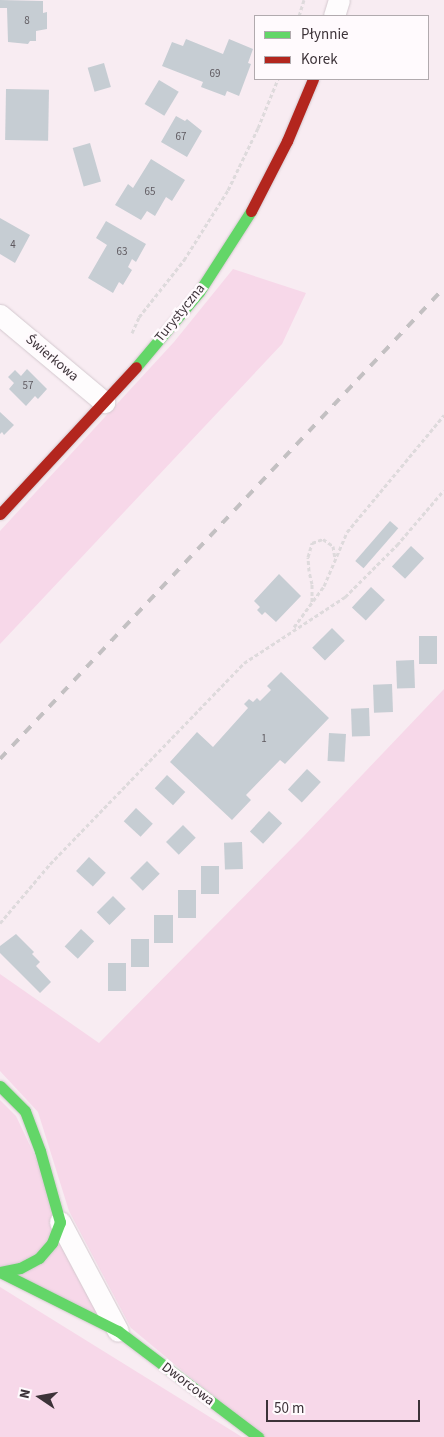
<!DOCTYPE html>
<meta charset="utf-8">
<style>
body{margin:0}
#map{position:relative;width:444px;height:1437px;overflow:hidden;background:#f8ecf2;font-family:"Source Sans 3",sans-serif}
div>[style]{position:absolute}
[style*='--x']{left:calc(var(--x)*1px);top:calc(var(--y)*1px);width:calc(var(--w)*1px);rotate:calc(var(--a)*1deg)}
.green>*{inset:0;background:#f7d8e9}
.building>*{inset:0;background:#c6cdd3;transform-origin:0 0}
.path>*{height:3px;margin-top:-1.5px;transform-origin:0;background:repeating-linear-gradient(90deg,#dedadc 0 4px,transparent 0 6.5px)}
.roads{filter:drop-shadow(0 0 1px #d4c9cf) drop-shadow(0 0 1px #d4c9cf)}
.street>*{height:21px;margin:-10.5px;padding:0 10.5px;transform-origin:10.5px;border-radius:10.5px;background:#fefcfd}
.fast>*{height:11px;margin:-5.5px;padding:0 5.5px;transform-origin:5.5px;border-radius:5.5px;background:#63d668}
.jam>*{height:11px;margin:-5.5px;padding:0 5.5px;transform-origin:5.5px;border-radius:5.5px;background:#b3261e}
.rail>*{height:4px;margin-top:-2px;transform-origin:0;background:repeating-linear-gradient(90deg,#c3c0c2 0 9px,transparent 0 18px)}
span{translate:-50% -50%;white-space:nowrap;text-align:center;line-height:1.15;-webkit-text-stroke:5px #fffafd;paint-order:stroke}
.number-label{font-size:11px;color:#5e595f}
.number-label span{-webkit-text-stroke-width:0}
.street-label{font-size:14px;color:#3c3238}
.legend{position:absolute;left:254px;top:15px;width:175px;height:65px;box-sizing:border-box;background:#fffafd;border:1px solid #b1aaae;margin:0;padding:6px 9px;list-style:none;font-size:15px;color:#3c3238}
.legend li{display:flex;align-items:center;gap:10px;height:25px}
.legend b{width:25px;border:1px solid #b1aaae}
.north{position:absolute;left:15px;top:1372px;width:50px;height:50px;-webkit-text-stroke:4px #fffafd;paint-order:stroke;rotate:282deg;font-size:14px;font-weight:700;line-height:20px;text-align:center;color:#3c3238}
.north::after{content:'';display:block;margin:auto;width:18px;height:22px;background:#3c3238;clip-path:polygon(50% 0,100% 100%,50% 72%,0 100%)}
.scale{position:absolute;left:266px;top:1400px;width:154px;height:22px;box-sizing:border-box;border:2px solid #3c3238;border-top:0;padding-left:6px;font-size:15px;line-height:18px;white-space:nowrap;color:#3c3238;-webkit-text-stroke:4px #fffafd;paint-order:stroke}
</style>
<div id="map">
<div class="green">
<div style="clip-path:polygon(233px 269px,306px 293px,282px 344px,0 644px,0 531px,174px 342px)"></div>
<div style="clip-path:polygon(444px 689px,444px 1437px,262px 1437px,131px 1328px,69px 1211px,38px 1112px,0 1071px,0 974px,99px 1043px,303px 837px)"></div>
<div style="clip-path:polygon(0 1100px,16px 1116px,118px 1331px,0 1268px)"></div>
<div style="clip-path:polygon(0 1287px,242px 1437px,0 1437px)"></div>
</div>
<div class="building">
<div style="clip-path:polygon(0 0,43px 1px,43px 13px,47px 12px,47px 29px,36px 31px,36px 41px,30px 41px,28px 44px,8px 42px,7px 8px,0 8px)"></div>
<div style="clip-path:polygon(186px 39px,223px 54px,229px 39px,253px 49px,248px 63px,251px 64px,239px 96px,227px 91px,225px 96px,201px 87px,203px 82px,162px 66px,172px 42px,183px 46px)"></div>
<div style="left:104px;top:63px;width:25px;height:17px;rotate:74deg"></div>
<div style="left:159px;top:80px;width:23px;height:28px;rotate:31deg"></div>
<div style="left:6px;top:89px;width:43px;height:51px;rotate:1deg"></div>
<div style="clip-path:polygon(176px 116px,185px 121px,187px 119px,202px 131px,187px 157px,161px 142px)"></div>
<div style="left:90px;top:143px;width:40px;height:18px;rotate:74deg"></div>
<div style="clip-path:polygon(151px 159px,185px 180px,172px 201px,166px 197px,155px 216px,147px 211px,141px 220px,115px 205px,128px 184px,133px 188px)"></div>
<div style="clip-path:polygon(0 218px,30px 235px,15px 263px,0 254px)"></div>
<div style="clip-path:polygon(106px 221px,146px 244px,136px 262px,132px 259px,128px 267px,132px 270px,123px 285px,119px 282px,113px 293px,88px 278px,107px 245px,96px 238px)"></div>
<div style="clip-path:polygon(27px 369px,47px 389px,38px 399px,35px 396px,26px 406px,9px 389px,14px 383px,8px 377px,15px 370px,21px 376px)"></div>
<div style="clip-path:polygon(0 412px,14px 425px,4px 435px,2px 432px,0 434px)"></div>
<div style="left:390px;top:521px;width:11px;height:53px;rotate:41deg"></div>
<div style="left:411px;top:546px;width:18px;height:28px;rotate:43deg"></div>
<div style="clip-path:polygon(279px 574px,301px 596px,276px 622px,265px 612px,262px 615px,257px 610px,260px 607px,254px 601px)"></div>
<div style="left:371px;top:587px;width:19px;height:28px;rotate:43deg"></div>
<div style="left:332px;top:628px;width:18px;height:28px;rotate:45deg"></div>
<div style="left:419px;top:636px;width:18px;height:28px"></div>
<div style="left:414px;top:660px;width:28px;height:18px;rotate:88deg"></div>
<div style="clip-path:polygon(281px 672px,329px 718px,285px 764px,280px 760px,246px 795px,251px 800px,232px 820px,170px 762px,197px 732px,213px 747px,248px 708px,244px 704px,249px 699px,253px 702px,257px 698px,260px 701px,271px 690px,267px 686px)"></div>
<div style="left:392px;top:684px;width:28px;height:19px;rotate:88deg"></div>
<div style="left:369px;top:708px;width:28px;height:18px;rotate:88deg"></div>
<div style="left:329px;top:733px;width:17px;height:28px;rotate:3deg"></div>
<div style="left:307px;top:769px;width:19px;height:28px;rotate:43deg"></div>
<div style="left:167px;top:775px;width:25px;height:18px;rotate:43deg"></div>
<div style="left:136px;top:808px;width:23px;height:18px;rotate:43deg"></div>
<div style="left:269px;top:811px;width:18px;height:28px;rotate:43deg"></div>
<div style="left:183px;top:825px;width:18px;height:24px;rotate:45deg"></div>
<div style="left:242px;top:842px;width:27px;height:18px;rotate:88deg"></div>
<div style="left:89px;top:857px;width:23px;height:19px;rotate:43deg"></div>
<div style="left:147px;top:861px;width:18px;height:24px;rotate:45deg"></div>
<div style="left:219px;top:866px;width:28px;height:18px;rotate:90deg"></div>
<div style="left:196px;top:890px;width:28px;height:18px;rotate:90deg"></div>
<div style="left:113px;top:896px;width:18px;height:23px;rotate:45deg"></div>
<div style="left:154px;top:915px;width:19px;height:28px"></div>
<div style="left:81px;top:929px;width:18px;height:24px;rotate:43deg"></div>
<div style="clip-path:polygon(16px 934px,34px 952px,32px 954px,40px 962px,36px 966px,51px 982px,40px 993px,0 953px,0 946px)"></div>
<div style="left:131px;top:939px;width:18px;height:28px"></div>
<div style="left:126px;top:963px;width:28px;height:18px;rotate:90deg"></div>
</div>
<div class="path">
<div style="--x:299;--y:16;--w:17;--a:-73"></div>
<div style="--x:132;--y:333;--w:17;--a:-66"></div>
<div style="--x:139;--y:317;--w:73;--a:-51.7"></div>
<div style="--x:184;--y:260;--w:83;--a:-57.8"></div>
<div style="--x:228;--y:190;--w:69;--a:-64.2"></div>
<div style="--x:258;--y:128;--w:53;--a:-67.8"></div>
<div style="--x:312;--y:602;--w:18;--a:-90"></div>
<div style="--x:312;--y:584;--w:13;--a:-103"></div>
<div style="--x:309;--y:571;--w:14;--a:-94"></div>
<div style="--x:308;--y:557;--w:15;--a:-74"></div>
<div style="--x:312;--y:543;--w:12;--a:-20"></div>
<div style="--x:323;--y:539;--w:12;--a:35"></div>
<div style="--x:333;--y:546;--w:12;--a:81"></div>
<div style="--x:294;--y:627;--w:51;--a:-53.8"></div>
<div style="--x:324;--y:586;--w:59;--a:-66.9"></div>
<div style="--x:347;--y:532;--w:152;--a:-50.3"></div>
<div style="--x:0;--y:923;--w:77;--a:-49.7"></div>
<div style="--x:50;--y:864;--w:279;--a:-46"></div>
<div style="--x:244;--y:663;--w:121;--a:-33.2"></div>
<div style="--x:345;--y:597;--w:74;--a:-45"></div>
<div style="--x:397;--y:545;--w:72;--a:-49.5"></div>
</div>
<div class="roads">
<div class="street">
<div style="--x:334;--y:16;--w:17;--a:-73"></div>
<div style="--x:0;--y:315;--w:136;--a:39.9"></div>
<div style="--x:60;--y:1222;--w:123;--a:62"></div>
</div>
<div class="fast">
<div style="--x:136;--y:367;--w:98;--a:-50"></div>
<div style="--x:199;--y:292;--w:96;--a:-57.3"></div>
<div style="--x:0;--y:1086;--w:35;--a:45"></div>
<div style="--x:25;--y:1111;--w:43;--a:69.4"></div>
<div style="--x:40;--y:1151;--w:74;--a:74.3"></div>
<div style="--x:60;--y:1222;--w:22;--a:111"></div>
<div style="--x:52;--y:1243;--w:20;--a:131"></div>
<div style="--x:39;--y:1258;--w:21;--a:152"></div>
<div style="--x:20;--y:1268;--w:20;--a:169"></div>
<div style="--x:0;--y:1272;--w:132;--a:26.6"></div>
<div style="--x:118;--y:1331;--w:176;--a:37.1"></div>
</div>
<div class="jam">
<div style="--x:251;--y:211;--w:79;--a:-62.8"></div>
<div style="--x:287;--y:141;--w:67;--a:-67.2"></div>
<div style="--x:0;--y:514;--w:200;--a:-47.2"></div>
</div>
</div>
<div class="rail">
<div style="--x:0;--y:759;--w:647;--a:-46.69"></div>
</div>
<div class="number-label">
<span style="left:27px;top:21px">8</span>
<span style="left:215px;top:74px">69</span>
<span style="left:181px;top:137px">67</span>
<span style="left:150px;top:192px">65</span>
<span style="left:13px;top:245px">4</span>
<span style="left:122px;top:252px">63</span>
<span style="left:28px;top:386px">57</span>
<span style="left:264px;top:739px">1</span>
</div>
<div class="street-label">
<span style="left:180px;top:313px;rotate:-51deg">Turystyczna</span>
<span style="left:52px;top:358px;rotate:40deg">Świerkowa</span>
<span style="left:188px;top:1384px;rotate:37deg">Dworcowa</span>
</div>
<ul class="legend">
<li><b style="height:6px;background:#63d668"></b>Płynnie</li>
<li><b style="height:6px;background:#b3261e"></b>Korek</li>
</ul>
<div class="north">N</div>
<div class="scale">50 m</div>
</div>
